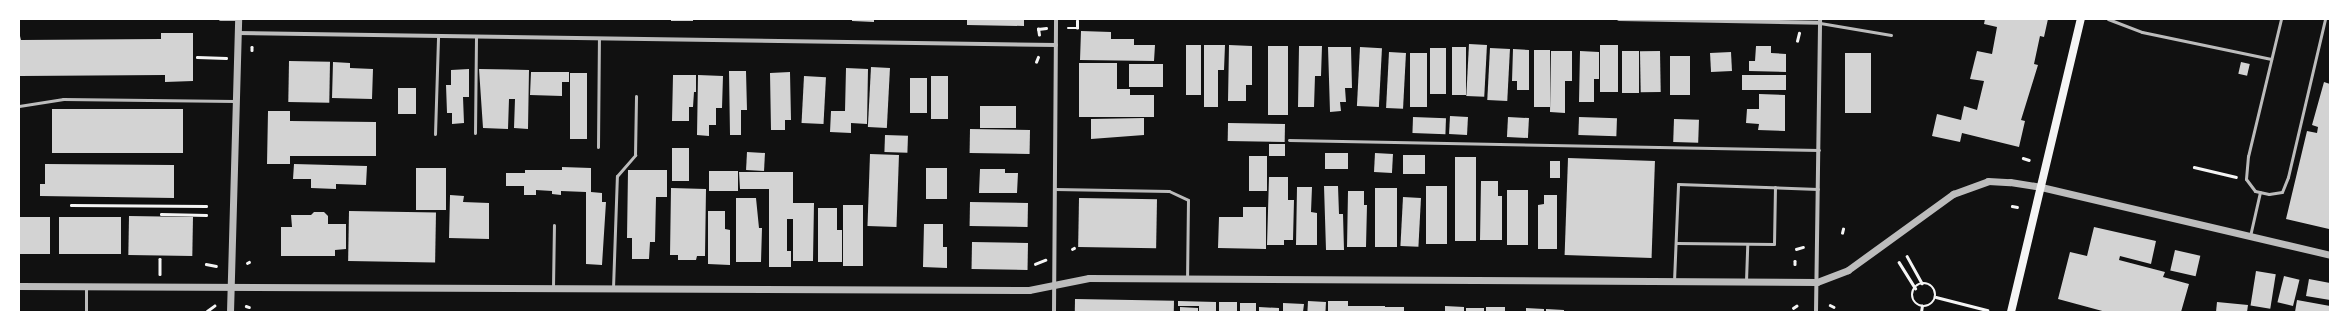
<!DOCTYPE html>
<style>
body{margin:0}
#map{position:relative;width:2349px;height:331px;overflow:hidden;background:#111;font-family:"PT Serif",serif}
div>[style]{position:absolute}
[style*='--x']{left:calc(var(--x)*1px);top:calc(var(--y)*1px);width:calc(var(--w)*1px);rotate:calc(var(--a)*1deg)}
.building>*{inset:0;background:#d3d3d3;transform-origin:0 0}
.path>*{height:2.5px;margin:-1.25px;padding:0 1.25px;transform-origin:1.25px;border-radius:1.25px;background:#f5f5f5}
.path>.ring{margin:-1.25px;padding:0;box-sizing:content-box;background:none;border:2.5px solid #f5f5f5;border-radius:50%}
.service>*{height:3px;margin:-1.5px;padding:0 1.5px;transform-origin:1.5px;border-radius:1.5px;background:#bcbcbc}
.minor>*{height:4px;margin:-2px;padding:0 2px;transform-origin:2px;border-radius:2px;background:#bcbcbc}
.tertiary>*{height:7px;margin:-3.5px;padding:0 3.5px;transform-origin:3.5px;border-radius:3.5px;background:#bcbcbc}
.secondary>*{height:8px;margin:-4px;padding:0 4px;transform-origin:4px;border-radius:4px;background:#f5f5f5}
span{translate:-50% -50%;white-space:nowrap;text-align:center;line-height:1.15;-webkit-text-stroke:3px #fff;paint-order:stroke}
.frame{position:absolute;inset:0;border:20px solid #fff;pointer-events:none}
</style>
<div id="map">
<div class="building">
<div style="left:671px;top:19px;width:22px;height:2px"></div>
<div style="clip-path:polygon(852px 19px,874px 19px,874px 22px,852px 21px)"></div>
<div style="clip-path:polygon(967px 19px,1024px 19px,1024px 26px,967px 25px)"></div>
<div style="clip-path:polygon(1985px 19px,2048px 19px,2044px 37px,2040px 36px,2034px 64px,2038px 65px,2021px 120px,2025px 121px,2019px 147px,1962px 133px,1960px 142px,1932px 136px,1937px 114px,1961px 120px,1964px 106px,1977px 110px,1984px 81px,1970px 79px,1977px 51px,1992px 54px,1997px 27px,1984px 24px)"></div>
<div style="clip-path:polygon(1081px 31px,1111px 32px,1111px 39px,1134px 39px,1134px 45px,1155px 45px,1154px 61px,1080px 60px)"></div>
<div style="clip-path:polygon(19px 32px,21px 40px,161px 39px,161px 33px,193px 33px,193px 81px,165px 82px,165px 75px,20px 76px,19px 82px)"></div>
<div style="left:1469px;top:44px;width:18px;height:52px;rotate:3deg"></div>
<div style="left:1186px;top:45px;width:15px;height:50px"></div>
<div style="clip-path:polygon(1204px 45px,1225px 45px,1224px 70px,1218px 70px,1218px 107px,1204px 107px)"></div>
<div style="clip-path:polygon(1229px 45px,1252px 46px,1252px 85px,1246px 85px,1246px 101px,1228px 101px)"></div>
<div style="left:1600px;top:45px;width:18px;height:47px"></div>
<div style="left:1268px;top:46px;width:20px;height:69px"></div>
<div style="clip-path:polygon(1299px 46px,1322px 46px,1321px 76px,1315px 76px,1314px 107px,1298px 107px)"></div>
<div style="clip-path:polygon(1756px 46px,1771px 46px,1771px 53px,1786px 54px,1786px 72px,1749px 71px,1749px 61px,1755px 61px)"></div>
<div style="clip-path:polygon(1328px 47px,1351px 47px,1352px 88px,1345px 88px,1346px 102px,1340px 102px,1341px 111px,1330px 112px)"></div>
<div style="left:1360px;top:47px;width:22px;height:59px;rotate:3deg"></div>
<div style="left:1452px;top:47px;width:14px;height:48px"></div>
<div style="left:1430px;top:48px;width:16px;height:46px"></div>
<div style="left:1490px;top:48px;width:20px;height:52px;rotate:3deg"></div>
<div style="clip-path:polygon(1513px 49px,1529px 50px,1529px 90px,1517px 90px,1517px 81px,1512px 81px)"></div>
<div style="left:1534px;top:50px;width:16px;height:57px"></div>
<div style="clip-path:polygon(1551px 51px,1572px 51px,1572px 81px,1565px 81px,1565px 113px,1550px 112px)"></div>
<div style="clip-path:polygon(1580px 51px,1599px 52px,1599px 79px,1594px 79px,1594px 102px,1579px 102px)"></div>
<div style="left:1622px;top:51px;width:17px;height:42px"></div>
<div style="left:1660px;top:51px;width:41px;height:20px;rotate:89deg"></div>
<div style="left:1389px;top:52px;width:17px;height:56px;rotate:3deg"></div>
<div style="left:1731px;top:52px;width:19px;height:21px;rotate:87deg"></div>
<div style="left:1410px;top:53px;width:17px;height:54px"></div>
<div style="left:1845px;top:53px;width:26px;height:60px"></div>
<div style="left:1670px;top:56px;width:20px;height:39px"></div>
<div style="left:289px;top:61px;width:41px;height:41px;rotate:1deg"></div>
<div style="clip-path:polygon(333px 62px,350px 63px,350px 68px,373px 69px,372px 99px,332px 98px)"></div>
<div style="left:2241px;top:62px;width:9px;height:12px;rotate:13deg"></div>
<div style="clip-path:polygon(1079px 63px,1117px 63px,1117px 89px,1130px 89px,1130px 95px,1154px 95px,1154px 117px,1079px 117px)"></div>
<div style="left:1129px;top:64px;width:34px;height:23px"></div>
<div style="left:871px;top:67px;width:19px;height:60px;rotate:3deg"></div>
<div style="clip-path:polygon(846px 68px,868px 69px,867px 124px,851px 123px,851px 133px,830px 132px,831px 111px,845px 111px)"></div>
<div style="clip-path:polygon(469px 69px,469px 97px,463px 97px,464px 123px,452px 124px,452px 113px,447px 113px,446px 85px,451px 85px,451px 70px)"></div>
<div style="clip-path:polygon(479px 69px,529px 70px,528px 129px,514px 128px,515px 99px,509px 99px,508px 129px,483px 128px)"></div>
<div style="clip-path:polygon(729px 71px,746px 71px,747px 110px,741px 110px,741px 135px,730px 135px)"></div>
<div style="clip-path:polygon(531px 72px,569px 72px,569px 82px,562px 82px,562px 96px,530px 95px)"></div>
<div style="clip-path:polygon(790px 72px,791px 120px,785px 120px,785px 130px,771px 130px,770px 73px)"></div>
<div style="left:570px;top:73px;width:17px;height:66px"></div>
<div style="clip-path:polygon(673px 75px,696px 75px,696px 92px,694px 92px,693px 107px,689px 107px,689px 121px,672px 121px)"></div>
<div style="clip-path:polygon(698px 75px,723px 76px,722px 108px,716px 108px,716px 125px,709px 125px,709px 136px,697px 135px)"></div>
<div style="left:1786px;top:75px;width:15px;height:44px;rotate:90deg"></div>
<div style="left:804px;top:76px;width:22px;height:47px;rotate:3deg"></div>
<div style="left:931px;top:76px;width:17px;height:43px"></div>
<div style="left:910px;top:78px;width:17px;height:35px"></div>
<div style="clip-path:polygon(2324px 82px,2330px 84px,2329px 229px,2286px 219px,2307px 131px,2317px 133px,2318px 127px,2312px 125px)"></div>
<div style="left:398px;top:88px;width:18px;height:26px"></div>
<div style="clip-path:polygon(1759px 94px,1785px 95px,1785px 131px,1758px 130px,1759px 124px,1746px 123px,1747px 109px,1759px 109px)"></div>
<div style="left:980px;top:106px;width:36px;height:22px"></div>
<div style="left:52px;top:109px;width:131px;height:44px"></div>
<div style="clip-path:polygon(268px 111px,290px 111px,290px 121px,376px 122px,376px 156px,290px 156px,290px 164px,267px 164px)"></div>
<div style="left:1450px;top:116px;width:18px;height:18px;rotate:3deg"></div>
<div style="left:1413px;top:117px;width:33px;height:16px;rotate:2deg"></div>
<div style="left:1508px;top:117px;width:21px;height:20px;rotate:3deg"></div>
<div style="left:1579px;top:117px;width:38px;height:18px;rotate:2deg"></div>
<div style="clip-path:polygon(1144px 118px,1144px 135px,1091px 139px,1091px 119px)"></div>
<div style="left:1674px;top:119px;width:25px;height:23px;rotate:2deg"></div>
<div style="left:1228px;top:123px;width:57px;height:18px;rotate:1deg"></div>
<div style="left:970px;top:129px;width:60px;height:24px;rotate:1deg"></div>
<div style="left:885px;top:135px;width:23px;height:17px;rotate:2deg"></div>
<div style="left:1269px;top:144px;width:16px;height:12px"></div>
<div style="left:672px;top:148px;width:17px;height:33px"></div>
<div style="left:747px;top:152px;width:18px;height:18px;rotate:3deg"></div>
<div style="left:1325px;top:153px;width:23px;height:16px"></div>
<div style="left:1375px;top:153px;width:18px;height:19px;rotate:3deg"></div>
<div style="left:870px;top:154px;width:29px;height:72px;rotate:2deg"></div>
<div style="left:1403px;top:155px;width:22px;height:19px"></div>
<div style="left:1249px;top:156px;width:18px;height:35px"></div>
<div style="left:1455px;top:157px;width:21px;height:84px"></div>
<div style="left:1568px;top:158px;width:87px;height:97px;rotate:2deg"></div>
<div style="left:1550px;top:161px;width:10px;height:17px"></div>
<div style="clip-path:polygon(45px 164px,174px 165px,174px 198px,40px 196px,40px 184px,45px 184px)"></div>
<div style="clip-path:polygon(294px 164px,367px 166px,366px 185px,336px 184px,336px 189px,311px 188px,311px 179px,293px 179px)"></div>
<div style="clip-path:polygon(562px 167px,591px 168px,591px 192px,602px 193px,602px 202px,606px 202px,602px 265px,586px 264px,586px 192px,561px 191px,561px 195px,552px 194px,552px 191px,536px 190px,536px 195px,524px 195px,524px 186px,506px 186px,506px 173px,525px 173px,525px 170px,562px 170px)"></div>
<div style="left:416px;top:168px;width:30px;height:42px"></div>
<div style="left:926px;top:168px;width:21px;height:31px"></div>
<div style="clip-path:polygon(980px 169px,1005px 169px,1005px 173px,1018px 173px,1017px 193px,979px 193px)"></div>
<div style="clip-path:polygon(628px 170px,667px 170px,667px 197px,656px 197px,655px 242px,650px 242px,649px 259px,632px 259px,632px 238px,627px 238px)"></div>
<div style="left:709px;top:171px;width:29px;height:20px"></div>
<div style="clip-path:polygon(739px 172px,793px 172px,793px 203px,814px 203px,813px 261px,793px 261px,793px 219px,787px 219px,787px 251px,791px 251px,791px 267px,769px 267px,769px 189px,740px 189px)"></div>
<div style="clip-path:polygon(1269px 177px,1288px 177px,1288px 200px,1294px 200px,1293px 240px,1284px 240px,1284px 245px,1267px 245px)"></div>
<div style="clip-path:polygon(1481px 181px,1498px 181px,1498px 196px,1502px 196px,1502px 240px,1480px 240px)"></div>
<div style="clip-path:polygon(1324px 186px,1338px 186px,1339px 214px,1343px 214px,1344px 250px,1326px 250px)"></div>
<div style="left:1426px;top:186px;width:21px;height:58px"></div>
<div style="clip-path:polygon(1297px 187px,1312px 187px,1311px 212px,1317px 213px,1317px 245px,1296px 245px)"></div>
<div style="clip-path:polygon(671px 188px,706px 189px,705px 256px,697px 256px,696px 260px,678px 260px,678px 255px,670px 255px)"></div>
<div style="left:1375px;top:188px;width:22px;height:59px"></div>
<div style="left:1507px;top:190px;width:21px;height:55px"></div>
<div style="clip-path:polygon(1348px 191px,1364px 191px,1364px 205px,1367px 205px,1366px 247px,1347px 247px)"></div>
<div style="clip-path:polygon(450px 195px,464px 196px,463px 202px,489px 203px,489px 239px,449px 238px)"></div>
<div style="clip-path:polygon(1544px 195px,1557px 195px,1557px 249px,1538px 249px,1538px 205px,1544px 204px)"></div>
<div style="left:1403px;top:197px;width:18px;height:49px;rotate:3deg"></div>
<div style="clip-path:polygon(736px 198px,756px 198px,759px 228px,762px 228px,761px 262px,736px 262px)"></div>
<div style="left:1079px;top:198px;width:78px;height:49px;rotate:1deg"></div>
<div style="left:970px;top:202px;width:58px;height:24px;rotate:1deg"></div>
<div style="left:843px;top:205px;width:20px;height:61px"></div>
<div style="clip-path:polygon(1243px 207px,1266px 207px,1266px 249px,1218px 248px,1219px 217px,1243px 217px)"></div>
<div style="clip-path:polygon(818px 208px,837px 208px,837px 230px,842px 230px,842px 262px,818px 262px)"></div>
<div style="left:349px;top:211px;width:87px;height:50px;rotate:1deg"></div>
<div style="clip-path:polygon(708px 211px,725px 211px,725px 229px,730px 230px,730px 265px,708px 264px)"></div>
<div style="clip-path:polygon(314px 212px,324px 212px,328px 216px,328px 224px,346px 224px,346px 249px,335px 250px,335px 256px,281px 256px,281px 227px,292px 227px,291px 215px,311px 215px)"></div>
<div style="left:129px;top:216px;width:64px;height:39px;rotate:1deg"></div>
<div style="left:19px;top:217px;width:31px;height:37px"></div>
<div style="left:59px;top:217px;width:62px;height:37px"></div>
<div style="clip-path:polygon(924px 224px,943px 224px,943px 247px,947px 247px,947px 268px,923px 267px)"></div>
<div style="clip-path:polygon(2094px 227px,2156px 241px,2151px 264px,2120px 256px,2119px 260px,2165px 272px,2163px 277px,2189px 284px,2181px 312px,2106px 312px,2058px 299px,2070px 252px,2087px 256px)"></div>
<div style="left:972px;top:242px;width:56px;height:27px;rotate:1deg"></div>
<div style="left:2175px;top:250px;width:26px;height:21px;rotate:13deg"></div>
<div style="left:2256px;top:271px;width:20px;height:35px;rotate:9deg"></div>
<div style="left:2284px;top:276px;width:16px;height:27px;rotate:14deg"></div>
<div style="clip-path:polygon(2309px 279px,2330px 283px,2330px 300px,2306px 296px)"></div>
<div style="left:1075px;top:299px;width:99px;height:13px;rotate:1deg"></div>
<div style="clip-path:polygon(2297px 300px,2330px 306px,2330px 312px,2295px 312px)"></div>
<div style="clip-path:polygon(1178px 301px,1216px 302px,1216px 312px,1199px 312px,1199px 306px,1178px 306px)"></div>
<div style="left:1308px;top:301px;width:18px;height:11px;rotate:3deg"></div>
<div style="clip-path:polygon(1328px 301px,1348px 301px,1348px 306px,1385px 306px,1385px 312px,1328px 312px)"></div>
<div style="left:1219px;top:302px;width:18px;height:10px"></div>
<div style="clip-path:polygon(2217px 302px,2248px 305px,2247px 312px,2216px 312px)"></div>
<div style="left:1240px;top:303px;width:16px;height:9px"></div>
<div style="clip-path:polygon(1283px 303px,1304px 304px,1303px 312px,1283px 312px)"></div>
<div style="clip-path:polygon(1445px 306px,1464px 307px,1464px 312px,1445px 312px)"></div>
<div style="clip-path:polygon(1180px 307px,1198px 308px,1198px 312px,1180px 312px)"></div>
<div style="clip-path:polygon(1259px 307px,1279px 308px,1279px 312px,1259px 312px)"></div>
<div style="left:1385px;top:307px;width:19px;height:5px"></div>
<div style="left:1486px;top:307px;width:19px;height:5px"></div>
<div style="left:1466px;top:308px;width:18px;height:4px"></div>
<div style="clip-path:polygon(1526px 308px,1544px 309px,1544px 312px,1526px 312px)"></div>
<div style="clip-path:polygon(1546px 309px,1564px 310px,1564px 312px,1546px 312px)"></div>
</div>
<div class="path">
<div style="--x:1068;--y:28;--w:9;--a:0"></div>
<div style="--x:1077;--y:28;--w:7;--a:-90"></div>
<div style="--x:1039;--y:35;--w:6;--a:-99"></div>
<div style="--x:1038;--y:29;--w:8;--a:-7"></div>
<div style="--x:1797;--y:41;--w:8;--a:-76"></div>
<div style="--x:252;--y:47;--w:3;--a:90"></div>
<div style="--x:197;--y:57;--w:29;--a:2"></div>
<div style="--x:1036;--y:62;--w:5;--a:-68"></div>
<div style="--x:2023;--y:158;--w:6;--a:18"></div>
<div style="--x:2194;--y:167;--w:43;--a:13.4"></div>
<div style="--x:71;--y:205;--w:135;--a:0.4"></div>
<div style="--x:2012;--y:206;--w:5;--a:11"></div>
<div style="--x:161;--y:214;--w:45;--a:1.3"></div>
<div style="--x:1842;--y:233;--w:4;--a:-76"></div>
<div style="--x:1072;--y:249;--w:2;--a:-27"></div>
<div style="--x:1796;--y:249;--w:7;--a:-16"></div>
<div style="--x:1907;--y:256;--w:31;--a:61"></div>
<div style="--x:160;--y:259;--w:15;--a:90"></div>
<div style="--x:1795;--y:261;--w:3;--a:90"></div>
<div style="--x:1899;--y:262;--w:31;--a:58"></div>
<div style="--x:247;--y:263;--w:2;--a:-27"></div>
<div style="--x:206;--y:264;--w:10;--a:11"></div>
<div style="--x:1035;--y:264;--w:11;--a:-22"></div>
<div class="ring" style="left:1912px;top:283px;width:21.5px;height:21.5px"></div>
<div style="--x:1936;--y:297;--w:53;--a:14.3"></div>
<div style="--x:1830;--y:305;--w:4;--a:27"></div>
<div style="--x:246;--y:306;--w:3;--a:18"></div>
<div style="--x:1793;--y:308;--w:4;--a:-34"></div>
<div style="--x:207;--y:311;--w:9;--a:-36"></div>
<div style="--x:1070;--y:312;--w:1;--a:0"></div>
<div style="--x:1921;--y:312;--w:6;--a:-81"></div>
</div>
<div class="service">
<div style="--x:220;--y:19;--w:18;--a:0"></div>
<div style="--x:2108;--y:19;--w:36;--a:21"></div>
<div style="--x:2142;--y:32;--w:132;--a:11.8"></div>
<div style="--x:2281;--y:19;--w:141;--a:103.5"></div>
<div style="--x:2248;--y:156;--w:23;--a:95"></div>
<div style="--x:2246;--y:179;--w:15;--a:53"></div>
<div style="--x:2255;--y:191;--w:14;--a:12"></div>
<div style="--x:2269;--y:194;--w:13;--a:-9"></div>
<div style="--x:2282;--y:192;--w:16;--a:-68"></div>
<div style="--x:2288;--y:177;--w:162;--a:-76.8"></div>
<div style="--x:1820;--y:23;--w:72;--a:9.6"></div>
<div style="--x:19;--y:106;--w:45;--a:-9"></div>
<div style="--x:63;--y:99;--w:172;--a:0.7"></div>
<div style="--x:475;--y:133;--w:97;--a:-89.4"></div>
<div style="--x:435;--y:134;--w:98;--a:-88.2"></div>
<div style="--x:1289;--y:140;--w:530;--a:1.08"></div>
<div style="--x:598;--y:147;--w:109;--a:-89.5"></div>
<div style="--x:1055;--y:189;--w:114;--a:1"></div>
<div style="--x:1169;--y:191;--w:21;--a:25"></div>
<div style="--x:1188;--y:200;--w:78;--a:90.7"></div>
<div style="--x:2250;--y:236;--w:45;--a:-77.2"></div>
<div style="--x:1677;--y:243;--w:97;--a:0.6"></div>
<div style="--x:1774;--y:244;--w:57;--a:-89"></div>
<div style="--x:1674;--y:281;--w:97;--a:-87.6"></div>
<div style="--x:1678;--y:184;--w:140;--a:2"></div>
<div style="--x:1746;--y:281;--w:37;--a:-88"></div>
<div style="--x:86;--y:287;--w:25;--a:90"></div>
<div style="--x:553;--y:287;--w:62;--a:-89.1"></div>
<div style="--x:613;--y:288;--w:112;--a:-88"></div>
<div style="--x:617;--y:176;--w:28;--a:-49"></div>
<div style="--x:635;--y:155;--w:59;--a:-89"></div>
</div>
<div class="minor">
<div style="--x:1619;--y:19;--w:201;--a:1.1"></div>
<div style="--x:237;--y:33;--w:819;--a:0.84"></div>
<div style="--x:1054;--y:312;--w:293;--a:-89.6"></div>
<div style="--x:1816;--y:312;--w:293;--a:-89.2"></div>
</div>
<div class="tertiary">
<div style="--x:19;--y:286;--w:1010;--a:0.23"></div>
<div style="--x:1029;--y:290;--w:61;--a:-11.3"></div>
<div style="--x:1089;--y:278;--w:728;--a:0.31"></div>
<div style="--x:1817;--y:282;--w:33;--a:-21"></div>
<div style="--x:1848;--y:270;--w:130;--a:-35.9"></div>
<div style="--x:1953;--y:194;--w:37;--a:-20"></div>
<div style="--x:1988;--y:181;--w:22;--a:3"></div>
<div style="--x:2010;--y:182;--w:31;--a:9"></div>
<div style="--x:2041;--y:187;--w:297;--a:13.2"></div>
<div style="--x:230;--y:312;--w:293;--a:-88.4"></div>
</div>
<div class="secondary">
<div style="--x:2011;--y:312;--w:301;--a:-76.6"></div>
</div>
<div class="frame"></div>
</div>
